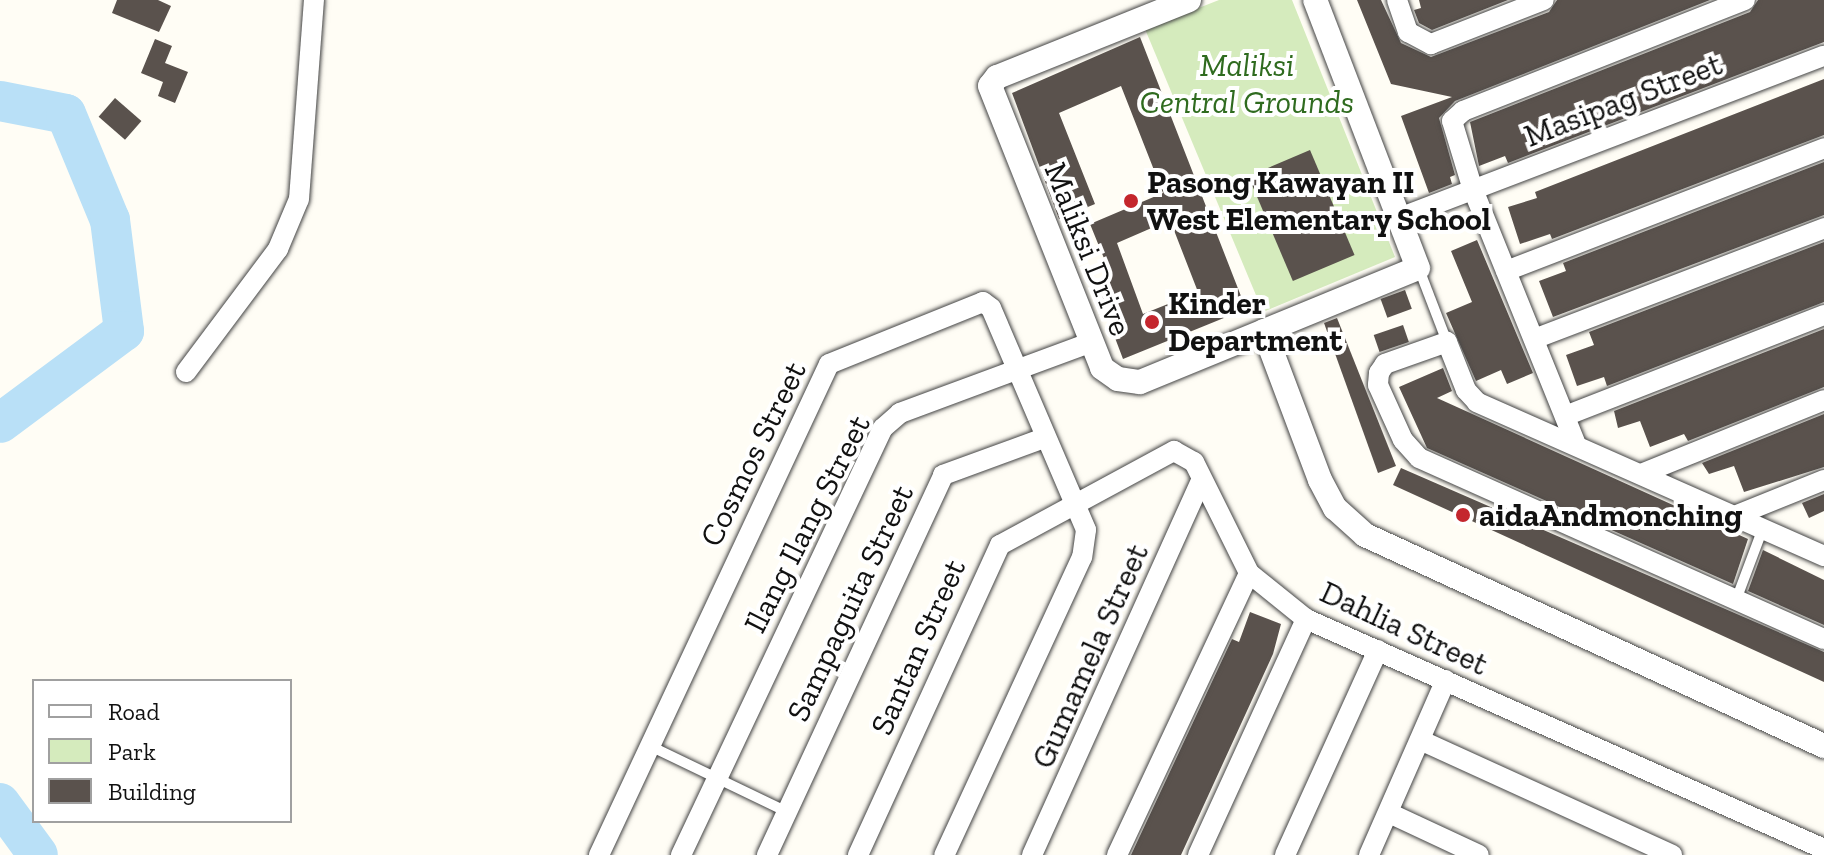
<!DOCTYPE html>
<style>
body{margin:0}
#map{position:relative;width:1824px;height:855px;overflow:hidden;background:#fffdf5;font-family:"Zilla Slab",serif}
div>[style]{position:absolute}
[style*='--x']{left:calc(var(--x)*1px);top:calc(var(--y)*1px);width:calc(var(--w)*1px);rotate:calc(var(--a)*1deg)}
.green>*{inset:0;background:#d5ebbd}
.river>*{height:40px;margin:-20px;padding:0 20px;transform-origin:20px;border-radius:20px;background:#b9e0f7}
.building>*{inset:0;background:#5a524d;transform-origin:0 0}
.roads{filter:drop-shadow(0 0 2px #444) drop-shadow(0 0 2px #444)}
.service>*{height:10px;margin:-5px;padding:0 5px;transform-origin:5px;border-radius:5px;background:#fff}
.minor>*{height:20px;margin:-10px;padding:0 10px;transform-origin:10px;border-radius:10px;background:#fff}
.tertiary>*{height:24px;margin:-12px;padding:0 12px;transform-origin:12px;border-radius:12px;background:#fff}
.dots>*{width:22px;height:22px;translate:-50% -50%;box-sizing:border-box;border:4px solid #fff;border-radius:50%}
span{translate:-50% -50%;white-space:nowrap;text-align:center;line-height:1.15;-webkit-text-stroke:8px #fff;paint-order:stroke}
.park-label{font-size:32px;color:#2f6b1f;font-style:italic}
.street-label{font-size:32px;color:#111}
.poi-label{font-size:32px;color:#111;font-weight:700}
.left{translate:0 -50%;text-align:left}
.legend{position:absolute;left:32px;top:679px;width:260px;height:144px;box-sizing:border-box;background:#fff;border:2px solid #a0a0a0;margin:0;padding:10px 14px;list-style:none;font-size:24px;color:#111}
.legend li{display:flex;align-items:center;gap:16px;height:40px}
.legend b{width:40px;border:2px solid #a0a0a0}
</style>
<div id="map">
<div class="green">
<div style="clip-path:polygon(1219px 0,1292px 0,1395px 257px,1263px 312px,1145px 29px)"></div>
</div>
<div class="river">
<div style="--x:0;--y:101;--w:67;--a:11.1"></div>
<div style="--x:66;--y:114;--w:115;--a:67.5"></div>
<div style="--x:110;--y:220;--w:112;--a:82.8"></div>
<div style="--x:124;--y:331;--w:154;--a:143.4"></div>
<div style="--x:0;--y:803;--w:64;--a:53.8"></div>
</div>
<div class="building">
<div style="clip-path:polygon(117px 0,158px 0,171px 6px,159px 32px,112px 13px)"></div>
<div style="clip-path:polygon(1357px 0,1381px 0,1401px 43px,1431px 57px,1549px 12px,1557px 0,1710px 0,1455px 101px,1439px 118px,1455px 175px,1450px 177px,1452px 184px,1429px 193px,1401px 116px,1452px 97px,1391px 84px)"></div>
<div style="clip-path:polygon(1419px 0,1508px 0,1432px 30px,1419px 23px,1414px 10px,1421px 8px)"></div>
<div style="clip-path:polygon(1758px 0,1824px 0,1824px 42px,1508px 163px,1505px 156px,1479px 166px,1470px 122px,1750px 12px)"></div>
<div style="clip-path:polygon(evenodd,1140px 37px,1246px 309px,1123px 359px,1095px 285px,1112px 278px,1090px 224px,1163px 193px,1121px 86px,1059px 113px,1095px 204px,1059px 219px,1012px 93px,1140px 37px,1170px 220px,1198px 292px,1143px 314px,1117px 243px,1170px 220px)"></div>
<div style="clip-path:polygon(155px 39px,172px 46px,165px 63px,188px 72px,175px 103px,158px 96px,163px 82px,141px 73px)"></div>
<div style="clip-path:polygon(1824px 79px,1824px 135px,1552px 239px,1550px 234px,1520px 244px,1508px 207px,1537px 198px,1535px 192px)"></div>
<div style="left:115px;top:98px;width:35px;height:25px;rotate:41deg"></div>
<div style="left:1310px;top:150px;width:114px;height:67px;rotate:67deg"></div>
<div style="clip-path:polygon(1824px 162px,1824px 215px,1553px 317px,1539px 281px,1566px 271px,1563px 263px)"></div>
<div style="clip-path:polygon(1477px 240px,1533px 373px,1507px 384px,1501px 370px,1476px 381px,1446px 313px,1472px 302px,1451px 251px)"></div>
<div style="clip-path:polygon(1824px 242px,1824px 302px,1607px 386px,1604px 377px,1577px 386px,1566px 355px,1594px 345px,1589px 332px)"></div>
<div style="left:1405px;top:290px;width:20px;height:26px;rotate:70deg"></div>
<div style="clip-path:polygon(1337px 318px,1396px 466px,1378px 473px,1324px 323px)"></div>
<div style="left:1403px;top:325px;width:18px;height:31px;rotate:71deg"></div>
<div style="clip-path:polygon(1824px 329px,1824px 387px,1688px 441px,1684px 434px,1650px 447px,1640px 421px,1618px 428px,1614px 411px)"></div>
<div style="clip-path:polygon(1443px 368px,1452px 391px,1437px 398px,1748px 539px,1733px 584px,1427px 448px,1399px 387px)"></div>
<div style="clip-path:polygon(1824px 414px,1824px 467px,1744px 492px,1734px 466px,1709px 474px,1702px 463px)"></div>
<div style="clip-path:polygon(1401px 468px,1824px 652px,1824px 682px,1393px 485px)"></div>
<div style="clip-path:polygon(1824px 494px,1824px 511px,1809px 518px,1802px 503px)"></div>
<div style="clip-path:polygon(1763px 550px,1824px 580px,1824px 625px,1748px 591px)"></div>
<div style="clip-path:polygon(1250px 612px,1281px 624px,1273px 654px,1181px 855px,1131px 855px,1232px 639px,1239px 642px)"></div>
</div>
<div class="roads">
<div class="service">
<div style="--x:1419;--y:269;--w:78;--a:69"></div>
<div style="--x:1736;--y:600;--w:74;--a:-69.4"></div>
<div style="--x:648;--y:745;--w:154;--a:25.7"></div>
</div>
<div class="minor">
<div style="--x:1397;--y:0;--w:34;--a:71"></div>
<div style="--x:1408;--y:32;--w:26;--a:28"></div>
<div style="--x:1431;--y:44;--w:121;--a:-21.3"></div>
<div style="--x:1399;--y:218;--w:455;--a:-20.9"></div>
<div style="--x:1506;--y:271;--w:341;--a:-21.1"></div>
<div style="--x:1534;--y:339;--w:311;--a:-20.9"></div>
<div style="--x:186;--y:372;--w:154;--a:-53.2"></div>
<div style="--x:278;--y:249;--w:54;--a:-67.2"></div>
<div style="--x:299;--y:199;--w:200;--a:-85.7"></div>
<div style="--x:1565;--y:416;--w:278;--a:-21.3"></div>
<div style="--x:1575;--y:442;--w:272;--a:-112"></div>
<div style="--x:1473;--y:190;--w:72;--a:-106.9"></div>
<div style="--x:1452;--y:121;--w:15;--a:-42"></div>
<div style="--x:1463;--y:111;--w:303;--a:-21.5"></div>
<div style="--x:1641;--y:474;--w:197;--a:-22"></div>
<div style="--x:1732;--y:517;--w:99;--a:-21.9"></div>
<div style="--x:1824;--y:556;--w:380;--a:-156.1"></div>
<div style="--x:1477;--y:402;--w:16;--a:-133"></div>
<div style="--x:1466;--y:390;--w:52;--a:-111.6"></div>
<div style="--x:1447;--y:342;--w:66;--a:160.5"></div>
<div style="--x:1385;--y:364;--w:11;--a:124"></div>
<div style="--x:1379;--y:373;--w:12;--a:95"></div>
<div style="--x:1378;--y:385;--w:60;--a:65.6"></div>
<div style="--x:1403;--y:440;--w:24;--a:48"></div>
<div style="--x:1419;--y:458;--w:444;--a:24.1"></div>
<div style="--x:1420;--y:740;--w:277;--a:24.5"></div>
<div style="--x:1389;--y:813;--w:99;--a:25"></div>
<div style="--x:599;--y:855;--w:542;--a:-64.9"></div>
<div style="--x:829;--y:364;--w:166;--a:-21.9"></div>
<div style="--x:983;--y:302;--w:10;--a:37"></div>
<div style="--x:991;--y:308;--w:241;--a:66.8"></div>
<div style="--x:1086;--y:530;--w:27;--a:98"></div>
<div style="--x:1082;--y:557;--w:328;--a:114.8"></div>
<div style="--x:681;--y:855;--w:472;--a:-64.7"></div>
<div style="--x:883;--y:428;--w:23;--a:-41"></div>
<div style="--x:900;--y:413;--w:205;--a:-20.3"></div>
<div style="--x:767;--y:855;--w:419;--a:-65.1"></div>
<div style="--x:943;--y:475;--w:108;--a:-20.1"></div>
<div style="--x:858;--y:855;--w:341;--a:-65.4"></div>
<div style="--x:1000;--y:545;--w:198;--a:-28.4"></div>
<div style="--x:1174;--y:451;--w:23;--a:29"></div>
<div style="--x:1194;--y:462;--w:124;--a:63.6"></div>
<div style="--x:1249;--y:573;--w:73;--a:38.9"></div>
<div style="--x:1306;--y:619;--w:567;--a:23.94"></div>
<div style="--x:1032;--y:855;--w:410;--a:-65.7"></div>
<div style="--x:1117;--y:855;--w:311;--a:-64.9"></div>
<div style="--x:1198;--y:855;--w:260;--a:-65.4"></div>
<div style="--x:1285;--y:855;--w:225;--a:-65.6"></div>
<div style="--x:1369;--y:855;--w:191;--a:-66.3"></div>
</div>
<div class="tertiary">
<div style="--x:1189;--y:0;--w:207;--a:158.1"></div>
<div style="--x:997;--y:77;--w:11;--a:128"></div>
<div style="--x:990;--y:86;--w:303;--a:68.3"></div>
<div style="--x:1102;--y:368;--w:19;--a:35"></div>
<div style="--x:1118;--y:379;--w:22;--a:8"></div>
<div style="--x:1140;--y:382;--w:300;--a:-22.3"></div>
<div style="--x:1418;--y:268;--w:287;--a:-111"></div>
<div style="--x:1264;--y:331;--w:159;--a:69.4"></div>
<div style="--x:1320;--y:480;--w:32;--a:62"></div>
<div style="--x:1335;--y:508;--w:40;--a:42"></div>
<div style="--x:1365;--y:535;--w:505;--a:24.69"></div>
</div>
</div>
<div class="dots">
<div style="left:1131px;top:201px;background:#c4262e"></div>
<div style="left:1152px;top:322px;background:#c4262e"></div>
<div style="left:1463px;top:515px;background:#c4262e"></div>
</div>
<div class="park-label">
<span style="left:1247px;top:84px">Maliksi<br>Central Grounds</span>
</div>
<div class="street-label">
<span style="left:1623px;top:100px;rotate:-21deg">Masipag Street</span>
<span style="left:1088px;top:249px;rotate:68deg">Maliksi Drive</span>
<span style="left:753px;top:454px;rotate:-64deg">Cosmos Street</span>
<span style="left:807px;top:524px;rotate:-63deg">Ilang Ilang Street</span>
<span style="left:850px;top:603px;rotate:-65deg">Sampaguita Street</span>
<span style="left:1404px;top:628px;rotate:25deg">Dahlia Street</span>
<span style="left:918px;top:647px;rotate:-66deg">Santan Street</span>
<span style="left:1090px;top:656px;rotate:-66deg">Gumamela Street</span>
</div>
<div class="poi-label">
<span class="left" style="left:1147px;top:201px">Pasong Kawayan II<br>West Elementary School</span>
<span class="left" style="left:1168px;top:322px">Kinder<br>Department</span>
<span class="left" style="left:1479px;top:515px">aidaAndmonching</span>
</div>
<ul class="legend">
<li><b style="height:10px;background:#fff"></b>Road</li>
<li><b style="height:22px;background:#d5ebbd"></b>Park</li>
<li><b style="height:22px;background:#5a524d"></b>Building</li>
</ul>
</div>
